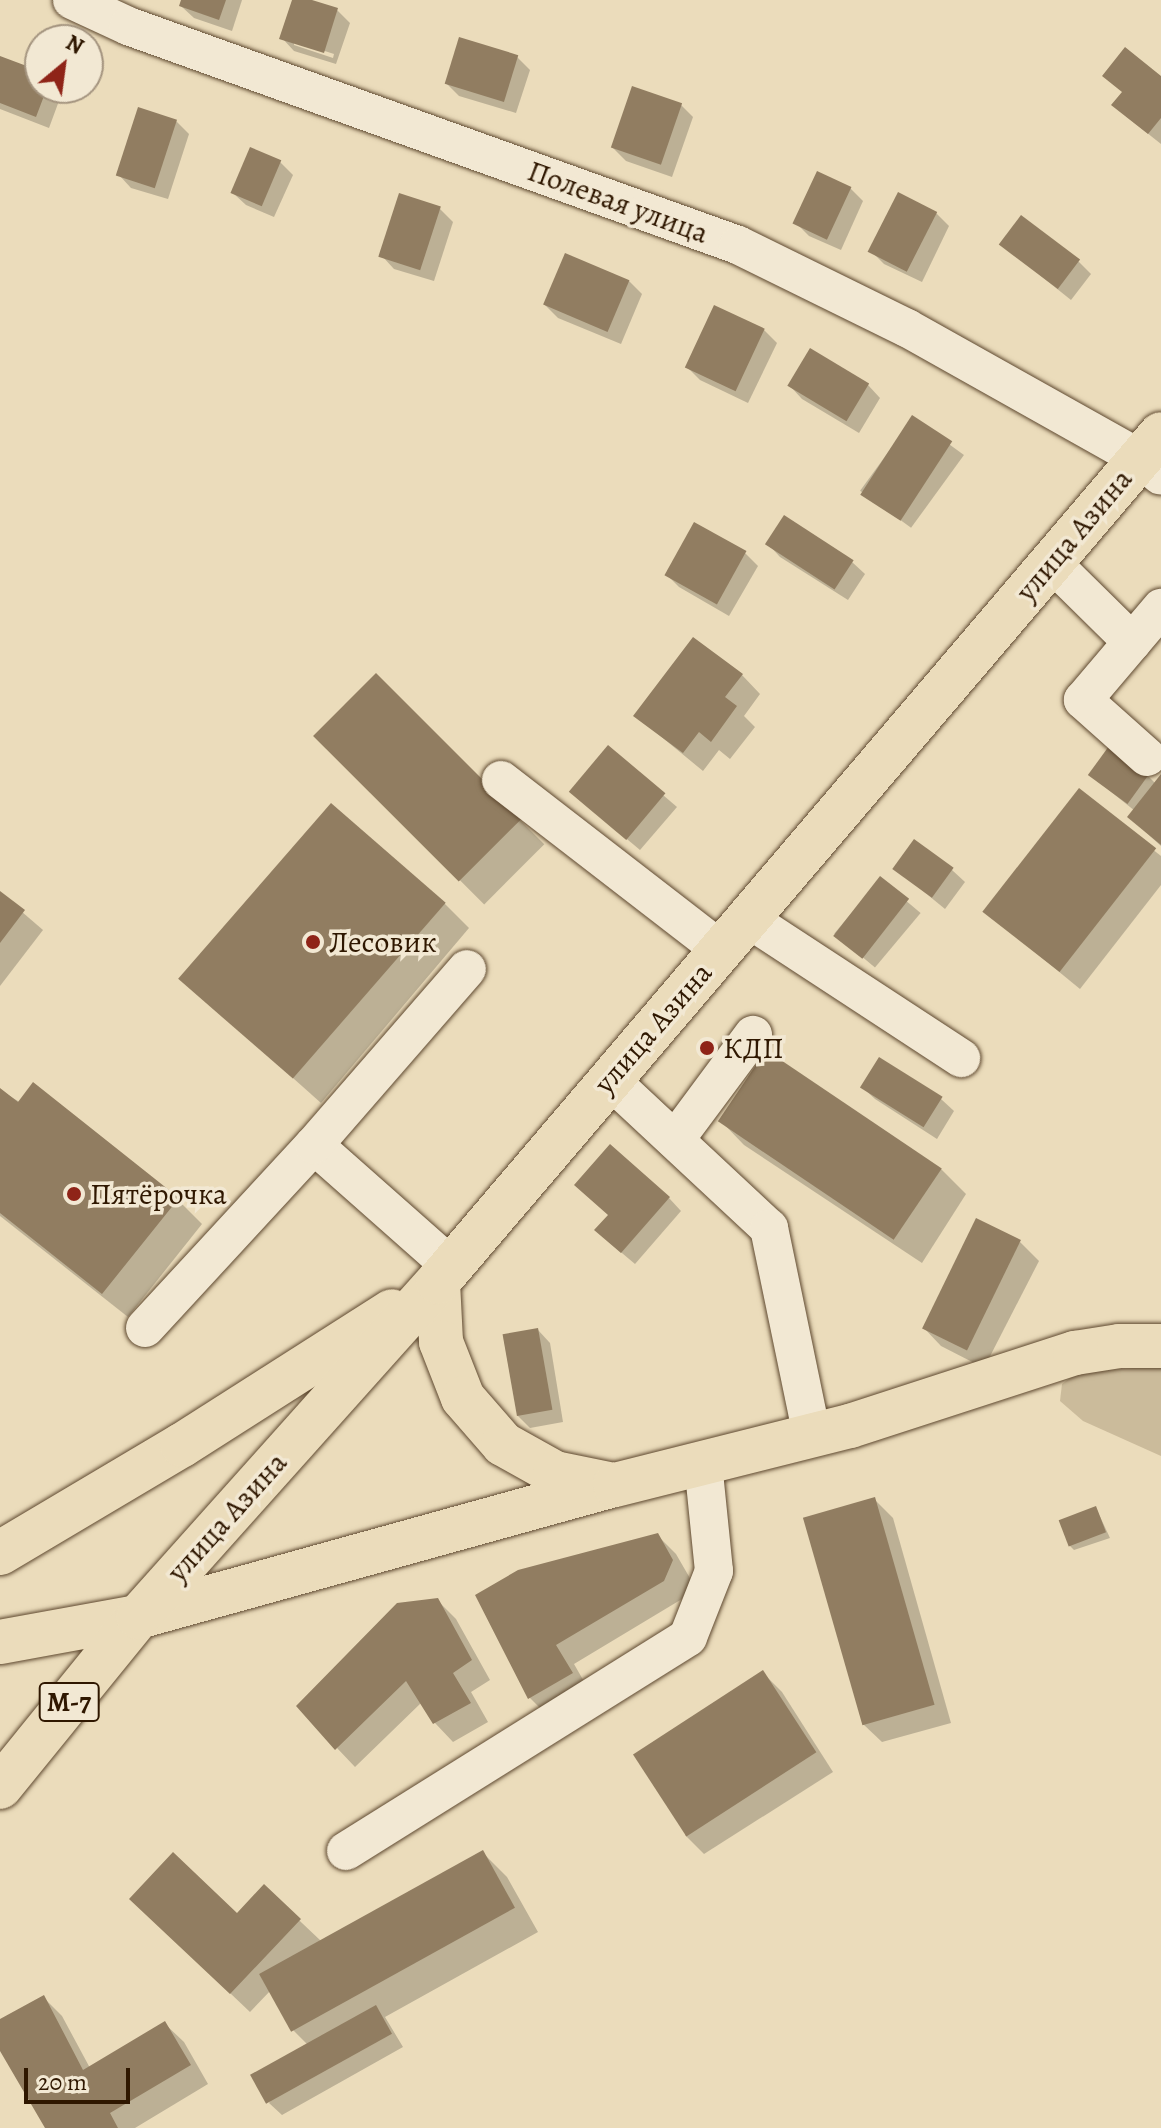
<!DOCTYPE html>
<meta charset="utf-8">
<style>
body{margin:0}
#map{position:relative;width:1161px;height:2128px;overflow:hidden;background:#ebdcbb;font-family:Alegreya,serif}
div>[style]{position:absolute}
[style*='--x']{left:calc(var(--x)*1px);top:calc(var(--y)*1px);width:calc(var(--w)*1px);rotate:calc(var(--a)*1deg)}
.green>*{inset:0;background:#cbbb9b}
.shadow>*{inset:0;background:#0003;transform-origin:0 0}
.building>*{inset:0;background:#917d61;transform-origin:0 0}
.roads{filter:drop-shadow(0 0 2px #5e482f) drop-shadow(0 0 2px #5e482f)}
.minor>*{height:38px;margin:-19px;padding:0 19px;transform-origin:19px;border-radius:19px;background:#f2e8d3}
.major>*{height:44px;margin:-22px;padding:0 22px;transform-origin:22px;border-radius:22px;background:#ebdcbb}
.dots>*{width:22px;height:22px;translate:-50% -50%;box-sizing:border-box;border:4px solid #f2e8d3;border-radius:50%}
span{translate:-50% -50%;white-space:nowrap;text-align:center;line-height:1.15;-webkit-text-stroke:7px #f2e8d3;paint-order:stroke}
.shield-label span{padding:2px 6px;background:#f2e8d3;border:2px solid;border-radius:6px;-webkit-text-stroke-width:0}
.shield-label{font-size:28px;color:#2f1700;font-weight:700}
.street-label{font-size:30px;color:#2f1700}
.poi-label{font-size:30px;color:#2f1700}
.left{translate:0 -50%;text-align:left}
.north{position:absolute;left:24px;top:24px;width:80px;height:80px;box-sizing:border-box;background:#f2e8d3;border:2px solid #a4947f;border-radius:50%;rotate:29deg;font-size:22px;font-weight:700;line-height:32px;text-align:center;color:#2f1700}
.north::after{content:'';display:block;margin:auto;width:28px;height:36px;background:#8f2418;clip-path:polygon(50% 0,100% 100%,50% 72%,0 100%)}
.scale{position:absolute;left:24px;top:2068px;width:106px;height:36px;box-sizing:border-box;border:4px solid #2f1700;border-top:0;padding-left:10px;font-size:24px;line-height:28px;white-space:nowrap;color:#2f1700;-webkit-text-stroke:6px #f2e8d3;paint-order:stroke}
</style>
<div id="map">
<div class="green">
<div style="clip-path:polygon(1161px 1366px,1161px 1456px,1083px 1421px,1060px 1401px,1062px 1384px,1078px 1372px)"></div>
</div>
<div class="shadow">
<div style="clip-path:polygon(183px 0,242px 0,232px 31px,194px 18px,181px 6px)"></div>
<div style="clip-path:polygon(evenodd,295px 0,337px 10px,350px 23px,336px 64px,294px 51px,282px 38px,295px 0,294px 41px,334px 54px,333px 58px,294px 45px,294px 41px)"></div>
<div style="clip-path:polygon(517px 57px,530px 70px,516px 113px,459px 96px,447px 84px)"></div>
<div style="clip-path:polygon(0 59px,40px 74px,40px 88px,63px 90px,49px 128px,0 109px)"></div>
<div style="clip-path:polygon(1161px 78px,1161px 144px,1127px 117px)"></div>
<div style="clip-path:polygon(681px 105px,693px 117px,672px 177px,626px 161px,613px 148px)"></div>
<div style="clip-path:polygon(176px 121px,189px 134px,168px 199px,131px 188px,119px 175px)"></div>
<div style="clip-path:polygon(280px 162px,293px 175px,274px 217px,246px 205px,233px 193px)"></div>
<div style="clip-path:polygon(850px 188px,863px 201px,841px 250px,809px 236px,796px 223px)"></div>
<div style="clip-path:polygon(440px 209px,453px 222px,434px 281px,394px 269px,382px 256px)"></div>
<div style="clip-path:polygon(936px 213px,949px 226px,922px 282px,884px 264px,872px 252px)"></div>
<div style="clip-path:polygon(1001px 244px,1078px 261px,1091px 274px,1071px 300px)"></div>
<div style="clip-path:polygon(629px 281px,642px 294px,621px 344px,558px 318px,545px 305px)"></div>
<div style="clip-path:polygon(764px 330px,777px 343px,748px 403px,700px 380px,687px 367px)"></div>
<div style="clip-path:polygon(868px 385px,880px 398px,859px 433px,802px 399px,790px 386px)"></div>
<div style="left:913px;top:418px;width:63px;height:90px;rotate:36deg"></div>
<div style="clip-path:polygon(695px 524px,745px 553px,758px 566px,729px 616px,679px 587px,666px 574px)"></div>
<div style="clip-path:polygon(768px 544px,852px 562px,865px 574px,848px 600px,780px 557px)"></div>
<div style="clip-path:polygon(742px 675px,760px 694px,744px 716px,755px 727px,730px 759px,719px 750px,703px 771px,636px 716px)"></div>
<div style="left:376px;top:676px;width:238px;height:85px;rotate:45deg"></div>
<div style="clip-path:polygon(608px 748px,677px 807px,640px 850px,584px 803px)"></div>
<div style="clip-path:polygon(1090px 775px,1148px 776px,1156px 784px,1161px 777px,1161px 846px,1129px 817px,1135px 811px)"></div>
<div style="clip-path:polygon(1079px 791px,1161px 856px,1161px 885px,1080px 989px,986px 912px)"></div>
<div style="clip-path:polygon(895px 868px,952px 870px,965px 882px,945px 909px)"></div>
<div style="left:880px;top:879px;width:53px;height:71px;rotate:40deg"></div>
<div style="clip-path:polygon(0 893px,43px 930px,0 986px)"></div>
<div style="clip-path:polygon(444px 903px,469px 928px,321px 1103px,184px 981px)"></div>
<div style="clip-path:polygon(766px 1052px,941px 1169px,966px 1194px,922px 1263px,744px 1145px,720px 1120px)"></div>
<div style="clip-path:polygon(862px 1087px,941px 1099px,954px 1111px,937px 1139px,875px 1099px)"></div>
<div style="clip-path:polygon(0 1090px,177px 1199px,202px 1224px,128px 1317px,0 1216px)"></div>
<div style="clip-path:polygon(669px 1198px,681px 1211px,635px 1264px,610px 1243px)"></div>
<div style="clip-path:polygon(1020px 1242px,1039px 1261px,984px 1368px,941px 1346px,923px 1327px)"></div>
<div style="clip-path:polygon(538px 1330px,550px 1343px,563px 1422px,530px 1428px,517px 1415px)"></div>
<div style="clip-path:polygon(875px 1500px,893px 1518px,951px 1723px,882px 1742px,863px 1724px)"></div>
<div style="clip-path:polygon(1096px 1508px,1110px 1538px,1074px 1550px,1068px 1544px)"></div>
<div style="clip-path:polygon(657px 1535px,676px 1554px,691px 1580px,682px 1599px,574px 1664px,590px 1692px,548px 1716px,529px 1697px,478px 1596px)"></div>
<div style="clip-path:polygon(437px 1600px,456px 1619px,490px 1680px,471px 1692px,488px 1722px,453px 1742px,435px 1723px,422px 1702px,355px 1767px,337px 1748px)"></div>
<div style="clip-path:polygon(763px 1673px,782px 1692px,833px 1772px,704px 1854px,685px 1835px)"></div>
<div style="clip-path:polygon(482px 1852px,507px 1877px,538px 1932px,385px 2017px,403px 2047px,282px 2115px,269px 2103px,309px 2046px,293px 2030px,271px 1990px,250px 2012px,150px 1917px,237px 1916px,264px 1887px,321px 1941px)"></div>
<div style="clip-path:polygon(43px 1997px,62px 2016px,90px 2068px,165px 2024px,184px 2042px,208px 2084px,135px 2128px,47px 2128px,0 2047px,0 2022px)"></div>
</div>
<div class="building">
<div style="clip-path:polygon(181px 0,226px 0,219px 20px,179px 6px)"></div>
<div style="clip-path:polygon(292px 0,312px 0,338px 8px,324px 53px,279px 39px)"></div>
<div style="left:459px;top:37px;width:62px;height:49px;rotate:17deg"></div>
<div style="clip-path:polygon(1125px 47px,1161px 76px,1161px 118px,1148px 134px,1111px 105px,1122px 92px,1102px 76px)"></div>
<div style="clip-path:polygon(0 56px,40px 71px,40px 88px,47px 88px,36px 117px,0 103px)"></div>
<div style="left:632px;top:86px;width:53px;height:65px;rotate:19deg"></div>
<div style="left:138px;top:107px;width:41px;height:72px;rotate:18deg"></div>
<div style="left:250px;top:147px;width:34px;height:50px;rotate:23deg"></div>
<div style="left:817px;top:171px;width:38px;height:58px;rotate:25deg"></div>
<div style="left:898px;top:192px;width:44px;height:67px;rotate:27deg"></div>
<div style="left:399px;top:193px;width:44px;height:67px;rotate:18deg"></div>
<div style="left:1021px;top:215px;width:74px;height:37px;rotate:37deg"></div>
<div style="left:565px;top:253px;width:70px;height:56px;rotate:23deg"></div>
<div style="left:714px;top:305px;width:56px;height:69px;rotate:25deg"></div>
<div style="left:810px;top:348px;width:69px;height:44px;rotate:31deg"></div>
<div style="left:912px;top:415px;width:48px;height:95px;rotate:33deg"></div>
<div style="left:784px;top:515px;width:83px;height:35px;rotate:33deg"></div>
<div style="left:694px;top:522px;width:60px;height:61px;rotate:29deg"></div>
<div style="clip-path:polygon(693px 637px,743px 674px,725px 697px,737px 706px,711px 742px,699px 732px,683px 753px,633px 716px)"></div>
<div style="left:376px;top:673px;width:206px;height:89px;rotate:45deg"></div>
<div style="left:608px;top:745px;width:75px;height:61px;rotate:40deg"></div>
<div style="left:1109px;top:746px;width:49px;height:36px;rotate:36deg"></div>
<div style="clip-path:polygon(1161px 774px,1161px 845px,1127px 817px)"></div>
<div style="left:1079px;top:788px;width:98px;height:157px;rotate:38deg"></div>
<div style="left:331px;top:803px;width:152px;height:233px;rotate:41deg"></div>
<div style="left:914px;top:839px;width:49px;height:37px;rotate:36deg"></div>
<div style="left:880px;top:876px;width:37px;height:76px;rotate:38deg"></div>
<div style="clip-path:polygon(0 891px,25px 910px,0 943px)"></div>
<div style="left:766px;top:1050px;width:212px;height:86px;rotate:34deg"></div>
<div style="left:879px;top:1057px;width:75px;height:36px;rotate:32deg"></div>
<div style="clip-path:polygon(33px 1082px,179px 1198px,102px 1294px,0 1213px,0 1088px,18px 1102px)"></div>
<div style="clip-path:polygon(610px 1144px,670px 1197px,621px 1253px,594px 1230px,608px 1215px,574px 1185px)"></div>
<div style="left:976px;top:1218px;width:50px;height:123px;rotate:26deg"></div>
<div style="left:538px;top:1328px;width:83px;height:36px;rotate:80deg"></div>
<div style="left:875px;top:1497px;width:216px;height:75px;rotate:74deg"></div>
<div style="left:1096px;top:1506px;width:28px;height:40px;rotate:69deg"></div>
<div style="clip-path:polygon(658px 1533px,673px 1560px,664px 1581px,556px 1645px,573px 1673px,528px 1699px,475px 1595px,518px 1570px)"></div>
<div style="clip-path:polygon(438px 1598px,472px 1660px,453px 1673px,471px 1703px,433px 1724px,406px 1681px,335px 1750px,296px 1706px,397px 1603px)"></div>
<div style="left:763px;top:1670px;width:98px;height:155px;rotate:57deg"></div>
<div style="left:483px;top:1850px;width:66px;height:256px;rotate:61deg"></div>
<div style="clip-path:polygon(173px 1852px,237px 1913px,264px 1884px,301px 1919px,230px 1994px,129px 1899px)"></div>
<div style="clip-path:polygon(44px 1995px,83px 2070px,165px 2021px,191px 2065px,110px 2113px,118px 2128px,45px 2128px,0 2051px,0 2019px)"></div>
<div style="left:376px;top:2005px;width:33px;height:144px;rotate:61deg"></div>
</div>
<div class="roads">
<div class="minor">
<div style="--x:72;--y:0;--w:62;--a:24.9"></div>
<div style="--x:128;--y:26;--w:648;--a:19.75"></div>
<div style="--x:738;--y:245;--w:188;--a:26.2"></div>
<div style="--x:907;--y:328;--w:266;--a:29.3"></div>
<div style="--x:1139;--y:458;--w:28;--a:39"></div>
<div style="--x:1051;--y:562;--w:114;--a:44.6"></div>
<div style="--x:1147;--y:757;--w:86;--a:-138.3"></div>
<div style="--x:1083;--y:700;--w:121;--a:-49.7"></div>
<div style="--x:501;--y:780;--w:277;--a:37.7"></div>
<div style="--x:747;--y:918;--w:256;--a:33.2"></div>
<div style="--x:609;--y:1079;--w:219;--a:43"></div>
<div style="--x:769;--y:1228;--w:211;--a:78.3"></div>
<div style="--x:675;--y:1140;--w:131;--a:-53.4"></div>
<div style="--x:314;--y:1145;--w:183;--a:41.5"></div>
<div style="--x:145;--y:1328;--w:249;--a:-47.3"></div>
<div style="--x:314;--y:1145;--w:233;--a:-49"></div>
<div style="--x:346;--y:1851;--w:403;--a:-32"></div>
<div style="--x:688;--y:1637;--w:71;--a:-68.5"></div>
<div style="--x:714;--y:1571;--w:109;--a:-95.8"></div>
</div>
<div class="major">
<div style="--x:438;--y:1282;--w:60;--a:87.1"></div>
<div style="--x:441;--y:1342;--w:60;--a:68.6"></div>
<div style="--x:463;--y:1398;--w:61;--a:49"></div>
<div style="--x:503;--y:1444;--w:60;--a:29.1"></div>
<div style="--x:555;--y:1473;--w:55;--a:11.5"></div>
<div style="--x:0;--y:1553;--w:212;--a:-30.7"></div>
<div style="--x:182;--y:1445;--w:249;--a:-32.5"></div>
<div style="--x:0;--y:1642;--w:140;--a:-10.3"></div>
<div style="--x:138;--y:1617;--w:495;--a:-15.5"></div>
<div style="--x:615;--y:1485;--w:242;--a:-14.1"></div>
<div style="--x:850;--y:1426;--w:237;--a:-18"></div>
<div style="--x:1075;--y:1353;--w:45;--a:-9"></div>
<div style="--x:1119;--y:1346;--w:42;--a:0"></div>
<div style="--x:0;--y:1787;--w:219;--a:-50.9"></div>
<div style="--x:138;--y:1617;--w:450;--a:-48.2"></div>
<div style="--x:438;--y:1282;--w:1114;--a:-49.55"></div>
</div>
</div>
<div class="dots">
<div style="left:313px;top:942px;background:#8f2418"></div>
<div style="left:707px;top:1048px;background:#8f2418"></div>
<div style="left:74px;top:1194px;background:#8f2418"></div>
</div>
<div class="shield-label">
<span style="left:69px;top:1702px">М-7</span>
</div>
<div class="street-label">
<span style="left:618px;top:202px;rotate:20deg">Полевая улица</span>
<span style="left:1074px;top:535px;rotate:-50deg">улица Азина</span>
<span style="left:653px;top:1028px;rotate:-49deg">улица Азина</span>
<span style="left:227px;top:1517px;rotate:-48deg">улица Азина</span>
</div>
<div class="poi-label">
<span class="left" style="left:329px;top:942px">Лесовик</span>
<span class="left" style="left:723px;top:1048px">КДП</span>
<span class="left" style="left:90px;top:1194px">Пятёрочка</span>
</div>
<div class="north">N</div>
<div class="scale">20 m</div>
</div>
